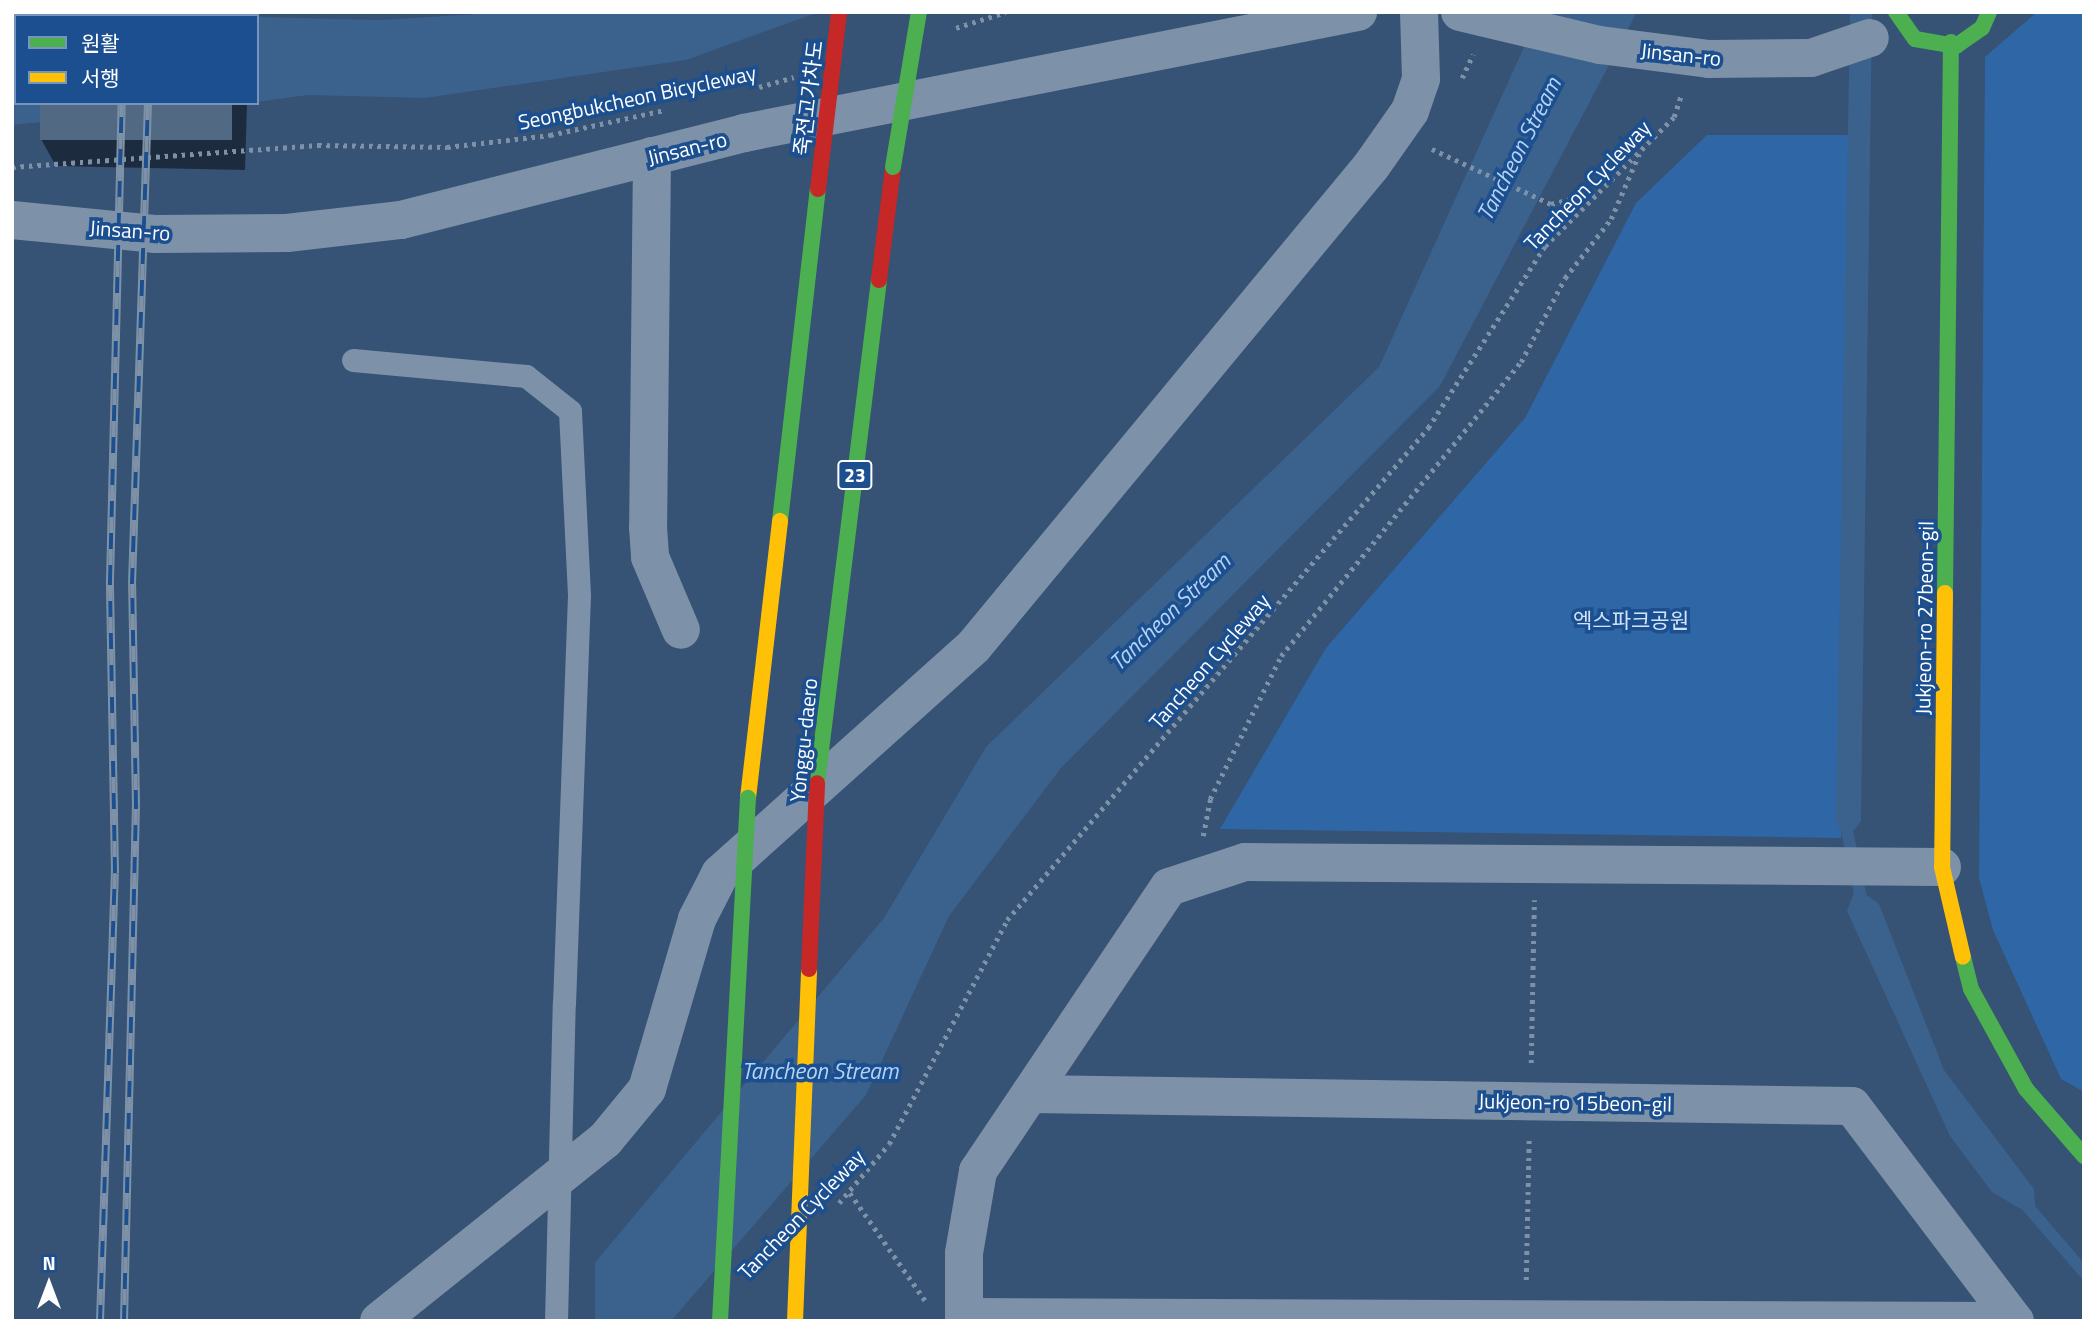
<!DOCTYPE html>
<meta charset="utf-8">
<style>
body{margin:0}
#map{position:relative;width:2096px;height:1333px;overflow:hidden;background:#365274;font-family:"Titillium Web","Noto Sans KR",sans-serif}
div>[style]{position:absolute}
[style*='--x']{left:calc(var(--x)*1px);top:calc(var(--y)*1px);width:calc(var(--w)*1px);rotate:calc(var(--a)*1deg)}
.green>*{inset:0;background:#2f66a5}
.water>*{inset:0;background:#3b618d}
.pier>*{inset:0;background:#365274}
.shadow>*{inset:0;background:#0007}
.stream>*{height:12px;margin:-6px;padding:0 6px;transform-origin:6px;border-radius:6px;background:#3b618d}
.building>*{inset:0;background:#526984;transform-origin:0 0}
.path>*{height:4.5px;margin-top:-2.25px;transform-origin:0;background:repeating-linear-gradient(90deg,#7d92a8 0 3.5px,transparent 0 8.5px)}
.lane>*{height:23px;margin:-11.5px;padding:0 11.5px;transform-origin:11.5px;border-radius:11.5px;background:#7d92a8}
.street>*{height:38px;margin:-19px;padding:0 19px;transform-origin:19px;border-radius:19px;background:#7d92a8}
.fast>*{height:16px;margin:-8px;padding:0 8px;transform-origin:8px;border-radius:8px;background:#4caf50}
.slow>*{height:16px;margin:-8px;padding:0 8px;transform-origin:8px;border-radius:8px;background:#ffc107}
.jam>*{height:16px;margin:-8px;padding:0 8px;transform-origin:8px;border-radius:8px;background:#c62828}
.rail>*{height:8px;margin-top:-4px;transform-origin:0;background:repeating-linear-gradient(90deg,#1b4f8f 0 16px,#7e92a7 0 32px);box-sizing:border-box;border-block:2px solid #7e92a7}
.lane-bridge>*{height:23px;margin:-11.5px;padding:0 11.5px;transform-origin:11.5px;border-radius:11.5px;background:#7d92a8}
.street-bridge>*{height:38px;margin:-19px;padding:0 19px;transform-origin:19px;border-radius:19px;background:#7d92a8}
.fast-bridge>*{height:16px;margin:-8px;padding:0 8px;transform-origin:8px;border-radius:8px;background:#4caf50}
.slow-bridge>*{height:16px;margin:-8px;padding:0 8px;transform-origin:8px;border-radius:8px;background:#ffc107}
.jam-bridge>*{height:16px;margin:-8px;padding:0 8px;transform-origin:8px;border-radius:8px;background:#c62828}
span{translate:-50% -50%;white-space:nowrap;text-align:center;line-height:1.15;-webkit-text-stroke:7px #1b4f8f;paint-order:stroke}
.shield-label span{padding:2px 5px;background:#1b4f8f;border:2px solid;border-radius:5px;-webkit-text-stroke-width:0}
.shield-label{font-size:19px;color:#fff;font-weight:700}
.street-label{font-size:21px;color:#fff}
.park-label{font-size:21px;color:#cfe3fa}
.water-label{font-size:23px;color:#b5d3f5;font-style:italic}
.frame{position:absolute;inset:0;border:14px solid #fff;pointer-events:none}
.legend{position:absolute;left:14px;top:14px;width:245px;height:91px;box-sizing:border-box;background:#1b4f8f;border:2px solid #7695bc;margin:0;padding:9px 12px;list-style:none;font-size:21px;color:#fff}
.legend li{display:flex;align-items:center;gap:14px;height:35px}
.legend b{width:35px;border:2px solid #7695bc}
.north{position:absolute;left:14px;top:1249px;width:70px;height:70px;-webkit-text-stroke:5px #1b4f8f;paint-order:stroke;rotate:0deg;font-size:19px;font-weight:700;line-height:28px;text-align:center;color:#fff}
.north::after{content:'';display:block;margin:auto;width:24px;height:32px;background:#fff;clip-path:polygon(50% 0,100% 100%,50% 72%,0 100%)}
</style>
<div id="map">
<div class="green">
<div style="clip-path:polygon(2037px 12px,2084px 12px,2084px 1092px,2061px 1079px,1993px 930px,1979px 878px,1985px 57px)"></div>
<div style="clip-path:polygon(1707px 135px,1854px 135px,1841px 838px,1220px 829px,1326px 648px,1525px 418px,1636px 203px)"></div>
</div>
<div class="water">
<div style="clip-path:polygon(193px 12px,237px 16px,16px 16px,16px 103px,240px 103px,12px 125px,12px 14px)"></div>
<div style="clip-path:polygon(508px 12px,819px 12px,686px 60px,425px 98px,308px 95px,257px 102px,257px 17px,381px 20px)"></div>
<div style="clip-path:polygon(1540px 12px,1637px 12px,1440px 386px,1061px 768px,949px 916px,866px 1095px,671px 1321px,546px 1321px,884px 918px,986px 747px,1379px 367px)"></div>
<div style="clip-path:polygon(1850px 12px,1872px 12px,1861px 821px,1846px 841px,1836px 822px)"></div>
<div style="clip-path:polygon(1856px 887px,1879px 904px,1944px 1070px,2034px 1189px,2036px 1218px,1992px 1192px,1950px 1136px,1847px 911px)"></div>
</div>
<div class="pier">
<div style="clip-path:polygon(595px 1254px,595px 1321px,543px 1321px,544px 1319px)"></div>
</div>
<div class="shadow">
<div style="clip-path:polygon(45px 12px,250px 12px,45px 16px)"></div>
<div style="clip-path:polygon(42px 103px,247px 103px,245px 170px,56px 166px,41px 139px)"></div>
</div>
<div class="stream">
<div style="--x:1846;--y:826;--w:79;--a:78.3"></div>
<div style="--x:2027;--y:1206;--w:87;--a:49.2"></div>
</div>
<div class="building">
<div style="clip-path:polygon(43px 12px,235px 12px,43px 16px)"></div>
<div style="left:40px;top:103px;width:192px;height:37px"></div>
</div>
<div class="path">
<div style="--x:956;--y:28;--w:52;--a:-17.7"></div>
<div style="--x:1462;--y:78;--w:26;--a:-65"></div>
<div style="--x:759;--y:87;--w:36;--a:-16"></div>
<div style="--x:1432;--y:149;--w:131;--a:24.8"></div>
<div style="--x:1551;--y:204;--w:45;--a:-14"></div>
<div style="--x:12;--y:167;--w:307;--a:-4.1"></div>
<div style="--x:318;--y:145;--w:129;--a:0.9"></div>
<div style="--x:447;--y:147;--w:104;--a:-6.6"></div>
<div style="--x:550;--y:135;--w:118;--a:-12.3"></div>
<div style="--x:1203;--y:836;--w:38;--a:-79"></div>
<div style="--x:1210;--y:799;--w:160;--a:-63.6"></div>
<div style="--x:1281;--y:656;--w:380;--a:-50.8"></div>
<div style="--x:1521;--y:362;--w:95;--a:-62.4"></div>
<div style="--x:1565;--y:278;--w:75;--a:-52.1"></div>
<div style="--x:1611;--y:219;--w:71;--a:-66.7"></div>
<div style="--x:1531;--y:1063;--w:163;--a:-88.9"></div>
<div style="--x:850;--y:1193;--w:131;--a:55"></div>
<div style="--x:839;--y:1203;--w:77;--a:-49.7"></div>
<div style="--x:889;--y:1144;--w:253;--a:-62.2"></div>
<div style="--x:1007;--y:920;--w:648;--a:-49.45"></div>
<div style="--x:1428;--y:428;--w:216;--a:-57.3"></div>
<div style="--x:1545;--y:246;--w:182;--a:-45"></div>
<div style="--x:1674;--y:117;--w:25;--a:-72"></div>
<div style="--x:1526;--y:1280;--w:142;--a:-88.8"></div>
</div>
<div class="lane">
<div style="--x:353;--y:360;--w:174;--a:5.3"></div>
<div style="--x:526;--y:376;--w:56;--a:38.5"></div>
<div style="--x:570;--y:411;--w:184;--a:87.2"></div>
<div style="--x:579;--y:595;--w:408;--a:92.1"></div>
</div>
<div class="street">
<div style="--x:652;--y:156;--w:371;--a:90.6"></div>
<div style="--x:648;--y:527;--w:30;--a:86"></div>
<div style="--x:650;--y:557;--w:79;--a:67"></div>
<div style="--x:12;--y:220;--w:143;--a:5.6"></div>
<div style="--x:154;--y:234;--w:133;--a:-0.4"></div>
<div style="--x:287;--y:233;--w:115;--a:-6.5"></div>
<div style="--x:401;--y:220;--w:354;--a:-14.2"></div>
<div style="--x:744;--y:133;--w:626;--a:-11.15"></div>
<div style="--x:1030;--y:1094;--w:822;--a:0.84"></div>
<div style="--x:1852;--y:1106;--w:268;--a:52.9"></div>
<div style="--x:964;--y:1317;--w:1051;--a:0.22"></div>
<div style="--x:379;--y:1321;--w:290;--a:-38.7"></div>
<div style="--x:605;--y:1140;--w:66;--a:-50.5"></div>
<div style="--x:647;--y:1089;--w:177;--a:-73.6"></div>
<div style="--x:697;--y:919;--w:51;--a:-62.9"></div>
<div style="--x:720;--y:874;--w:341;--a:-41.9"></div>
<div style="--x:974;--y:646;--w:624;--a:-50.39"></div>
<div style="--x:1372;--y:165;--w:66;--a:-54.9"></div>
<div style="--x:1410;--y:111;--w:34;--a:-71"></div>
<div style="--x:1421;--y:79;--w:67;--a:-91.7"></div>
<div style="--x:964;--y:1321;--w:68;--a:-90"></div>
<div style="--x:964;--y:1253;--w:83;--a:-80.3"></div>
<div style="--x:978;--y:1171;--w:342;--a:-56.1"></div>
<div style="--x:1169;--y:887;--w:80;--a:-18.2"></div>
<div style="--x:1245;--y:862;--w:697;--a:0.41"></div>
</div>
<div class="fast">
<div style="--x:1896;--y:12;--w:33;--a:55"></div>
<div style="--x:1915;--y:39;--w:42;--a:9.7"></div>
<div style="--x:1956;--y:46;--w:32;--a:-35"></div>
<div style="--x:1982;--y:28;--w:17;--a:-66"></div>
<div style="--x:780;--y:521;--w:334;--a:-83.5"></div>
<div style="--x:1945;--y:593;--w:551;--a:-89.38"></div>
<div style="--x:817;--y:783;--w:507;--a:-82.97"></div>
<div style="--x:1963;--y:957;--w:33;--a:76"></div>
<div style="--x:1971;--y:989;--w:114;--a:61.2"></div>
<div style="--x:2026;--y:1089;--w:89;--a:49.1"></div>
</div>
<div class="slow">
<div style="--x:1945;--y:593;--w:274;--a:90.6"></div>
<div style="--x:1942;--y:867;--w:92;--a:76.9"></div>
<div style="--x:748;--y:798;--w:279;--a:-83.4"></div>
</div>
<div class="jam">
<div style="--x:879;--y:280;--w:114;--a:-82.9"></div>
</div>
<div class="rail">
<div style="--x:125;--y:16;--w:4;--a:-90"></div>
<div style="--x:150;--y:16;--w:4;--a:-90"></div>
<div style="--x:100;--y:1321;--w:448;--a:-88.1"></div>
<div style="--x:115;--y:873;--w:292;--a:-91"></div>
<div style="--x:110;--y:581;--w:478;--a:-88.6"></div>
<div style="--x:124;--y:1321;--w:515;--a:-88.67"></div>
<div style="--x:136;--y:806;--w:222;--a:-91"></div>
<div style="--x:132;--y:584;--w:481;--a:-88.1"></div>
</div>
<div class="lane-bridge">
<div style="--x:556;--y:1321;--w:318;--a:-88.6"></div>
</div>
<div class="street-bridge">
<div style="--x:1460;--y:12;--w:144;--a:13.3"></div>
<div style="--x:1600;--y:45;--w:110;--a:7.3"></div>
<div style="--x:1709;--y:59;--w:102;--a:-0.6"></div>
<div style="--x:1811;--y:58;--w:62;--a:-18.7"></div>
</div>
<div class="fast-bridge">
<div style="--x:893;--y:167;--w:157;--a:-80.5"></div>
<div style="--x:720;--y:1321;--w:524;--a:-86.94"></div>
</div>
<div class="slow-bridge">
<div style="--x:795;--y:1321;--w:352;--a:-87.7"></div>
</div>
<div class="jam-bridge">
<div style="--x:818;--y:189;--w:178;--a:-83.2"></div>
<div style="--x:809;--y:969;--w:186;--a:-87.5"></div>
</div>
<div class="shield-label">
<span style="left:855px;top:475px">23</span>
</div>
<div class="street-label">
<span style="left:1681px;top:54px;rotate:6deg">Jinsan-ro</span>
<span style="left:637px;top:97px;rotate:-12deg">Seongbukcheon Bicycleway</span>
<span style="left:808px;top:98px;rotate:-83deg">죽전고가차도</span>
<span style="left:687px;top:148px;rotate:-14deg">Jinsan-ro</span>
<span style="left:1587px;top:185px;rotate:-46deg">Tancheon Cycleway</span>
<span style="left:130px;top:230px;rotate:4deg">Jinsan-ro</span>
<span style="left:1924px;top:618px;rotate:-89deg">Jukjeon-ro 27beon-gil</span>
<span style="left:1209px;top:661px;rotate:-49deg">Tancheon Cycleway</span>
<span style="left:803px;top:740px;rotate:-84deg">Yonggu-daero</span>
<span style="left:1575px;top:1102px;rotate:1deg">Jukjeon-ro 15beon-gil</span>
<span style="left:801px;top:1214px;rotate:-46deg">Tancheon Cycleway</span>
</div>
<div class="park-label">
<span style="left:1631px;top:620px">엑스파크공원</span>
</div>
<div class="water-label">
<span style="left:1519px;top:149px;rotate:-63deg">Tancheon Stream</span>
<span style="left:1170px;top:612px;rotate:-44deg">Tancheon Stream</span>
<span style="left:820px;top:1071px">Tancheon Stream</span>
</div>
<div class="frame"></div>
<ul class="legend">
<li><b style="height:9px;background:#4caf50"></b>원활</li>
<li><b style="height:9px;background:#ffc107"></b>서행</li>
</ul>
<div class="north">N</div>
</div>
